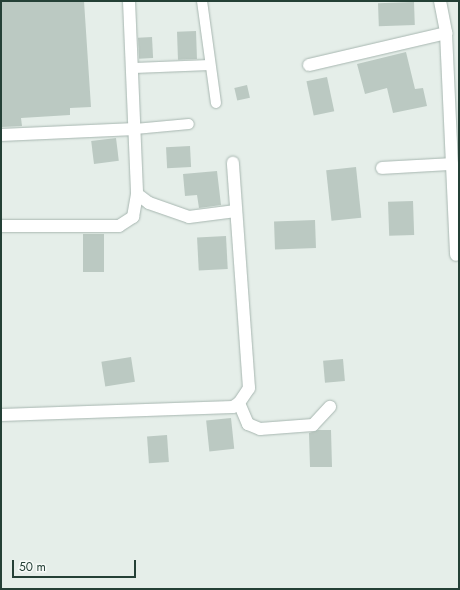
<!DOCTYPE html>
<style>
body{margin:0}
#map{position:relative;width:460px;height:590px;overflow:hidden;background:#e5eee9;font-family:Jost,sans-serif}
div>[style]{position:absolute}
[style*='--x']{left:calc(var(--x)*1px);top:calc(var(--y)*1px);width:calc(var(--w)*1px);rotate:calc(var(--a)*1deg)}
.building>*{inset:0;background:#bbc9c2;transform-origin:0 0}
.roads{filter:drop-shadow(0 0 1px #a7b6b0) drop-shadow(0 0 1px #a7b6b0)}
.lane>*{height:10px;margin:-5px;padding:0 5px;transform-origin:5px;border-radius:5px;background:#fff}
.street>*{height:12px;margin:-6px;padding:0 6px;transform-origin:6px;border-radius:6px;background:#fff}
span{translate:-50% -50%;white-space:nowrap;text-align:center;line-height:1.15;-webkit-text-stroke:3px #f6faf8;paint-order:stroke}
.frame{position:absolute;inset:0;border:2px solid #244036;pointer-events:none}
.scale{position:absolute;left:12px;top:560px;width:124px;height:18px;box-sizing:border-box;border:2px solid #244036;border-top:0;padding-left:5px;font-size:12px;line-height:14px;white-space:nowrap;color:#244036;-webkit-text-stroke:3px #f6faf8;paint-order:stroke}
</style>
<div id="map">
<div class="building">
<div style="clip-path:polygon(1px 1px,84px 1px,91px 107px,70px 108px,70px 115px,21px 118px,22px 126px,1px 127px)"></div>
<div style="left:414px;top:2px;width:23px;height:36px;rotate:88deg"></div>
<div style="left:196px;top:31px;width:28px;height:19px;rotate:88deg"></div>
<div style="left:152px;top:37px;width:21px;height:14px;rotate:87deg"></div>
<div style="clip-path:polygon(406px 52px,415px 89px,423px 88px,427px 106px,393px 113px,387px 88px,365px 94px,357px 64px)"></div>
<div style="left:327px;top:77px;width:35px;height:21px;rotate:78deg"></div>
<div style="left:247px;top:85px;width:13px;height:13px;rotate:77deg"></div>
<div style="left:116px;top:138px;width:23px;height:25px;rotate:83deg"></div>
<div style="left:190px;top:146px;width:21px;height:24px;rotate:87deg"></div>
<div style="left:356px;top:167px;width:51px;height:30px;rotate:84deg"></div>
<div style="clip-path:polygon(217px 171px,221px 205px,199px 208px,197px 195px,185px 196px,183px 174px)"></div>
<div style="left:413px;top:201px;width:34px;height:25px;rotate:88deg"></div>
<div style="left:315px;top:220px;width:28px;height:41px;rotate:88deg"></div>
<div style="left:83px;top:234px;width:21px;height:38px"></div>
<div style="left:226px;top:236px;width:33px;height:29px;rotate:87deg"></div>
<div style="left:131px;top:357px;width:25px;height:30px;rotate:81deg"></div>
<div style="left:343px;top:359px;width:22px;height:20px;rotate:85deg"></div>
<div style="left:231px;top:418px;width:31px;height:25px;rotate:84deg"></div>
<div style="clip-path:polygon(318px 430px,331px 430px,332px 467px,310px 467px,309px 433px)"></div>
<div style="left:167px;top:435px;width:27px;height:20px;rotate:86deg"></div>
</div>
<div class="roads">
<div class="lane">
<div style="--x:202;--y:1;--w:103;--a:82.2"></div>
<div style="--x:134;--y:68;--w:76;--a:-2.3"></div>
<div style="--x:135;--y:129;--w:54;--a:-5.3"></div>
</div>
<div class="street">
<div style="--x:129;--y:1;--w:193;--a:87.6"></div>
<div style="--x:137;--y:194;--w:15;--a:37"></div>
<div style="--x:149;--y:203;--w:42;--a:19.3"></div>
<div style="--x:189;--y:217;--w:47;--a:-7.3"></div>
<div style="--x:440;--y:1;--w:33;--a:79"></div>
<div style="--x:446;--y:33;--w:222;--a:87.4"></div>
<div style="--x:309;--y:65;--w:141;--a:-13.1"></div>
<div style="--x:1;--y:135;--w:134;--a:-2.6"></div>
<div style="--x:382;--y:168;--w:70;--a:-3.3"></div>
<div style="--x:1;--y:226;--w:118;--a:0"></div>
<div style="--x:119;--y:226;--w:17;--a:-33"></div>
<div style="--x:133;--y:217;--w:23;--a:-80"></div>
<div style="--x:239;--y:403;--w:23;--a:67"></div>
<div style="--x:248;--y:424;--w:13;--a:23"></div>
<div style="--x:260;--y:429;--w:53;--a:-4.3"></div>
<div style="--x:313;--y:425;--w:25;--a:-47"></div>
<div style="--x:1;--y:415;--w:232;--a:-2"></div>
<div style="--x:233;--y:407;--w:7;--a:-34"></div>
<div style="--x:239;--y:403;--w:18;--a:-56"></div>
<div style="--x:249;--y:388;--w:226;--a:-94.1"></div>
</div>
</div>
<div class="frame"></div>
<div class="scale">50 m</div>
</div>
